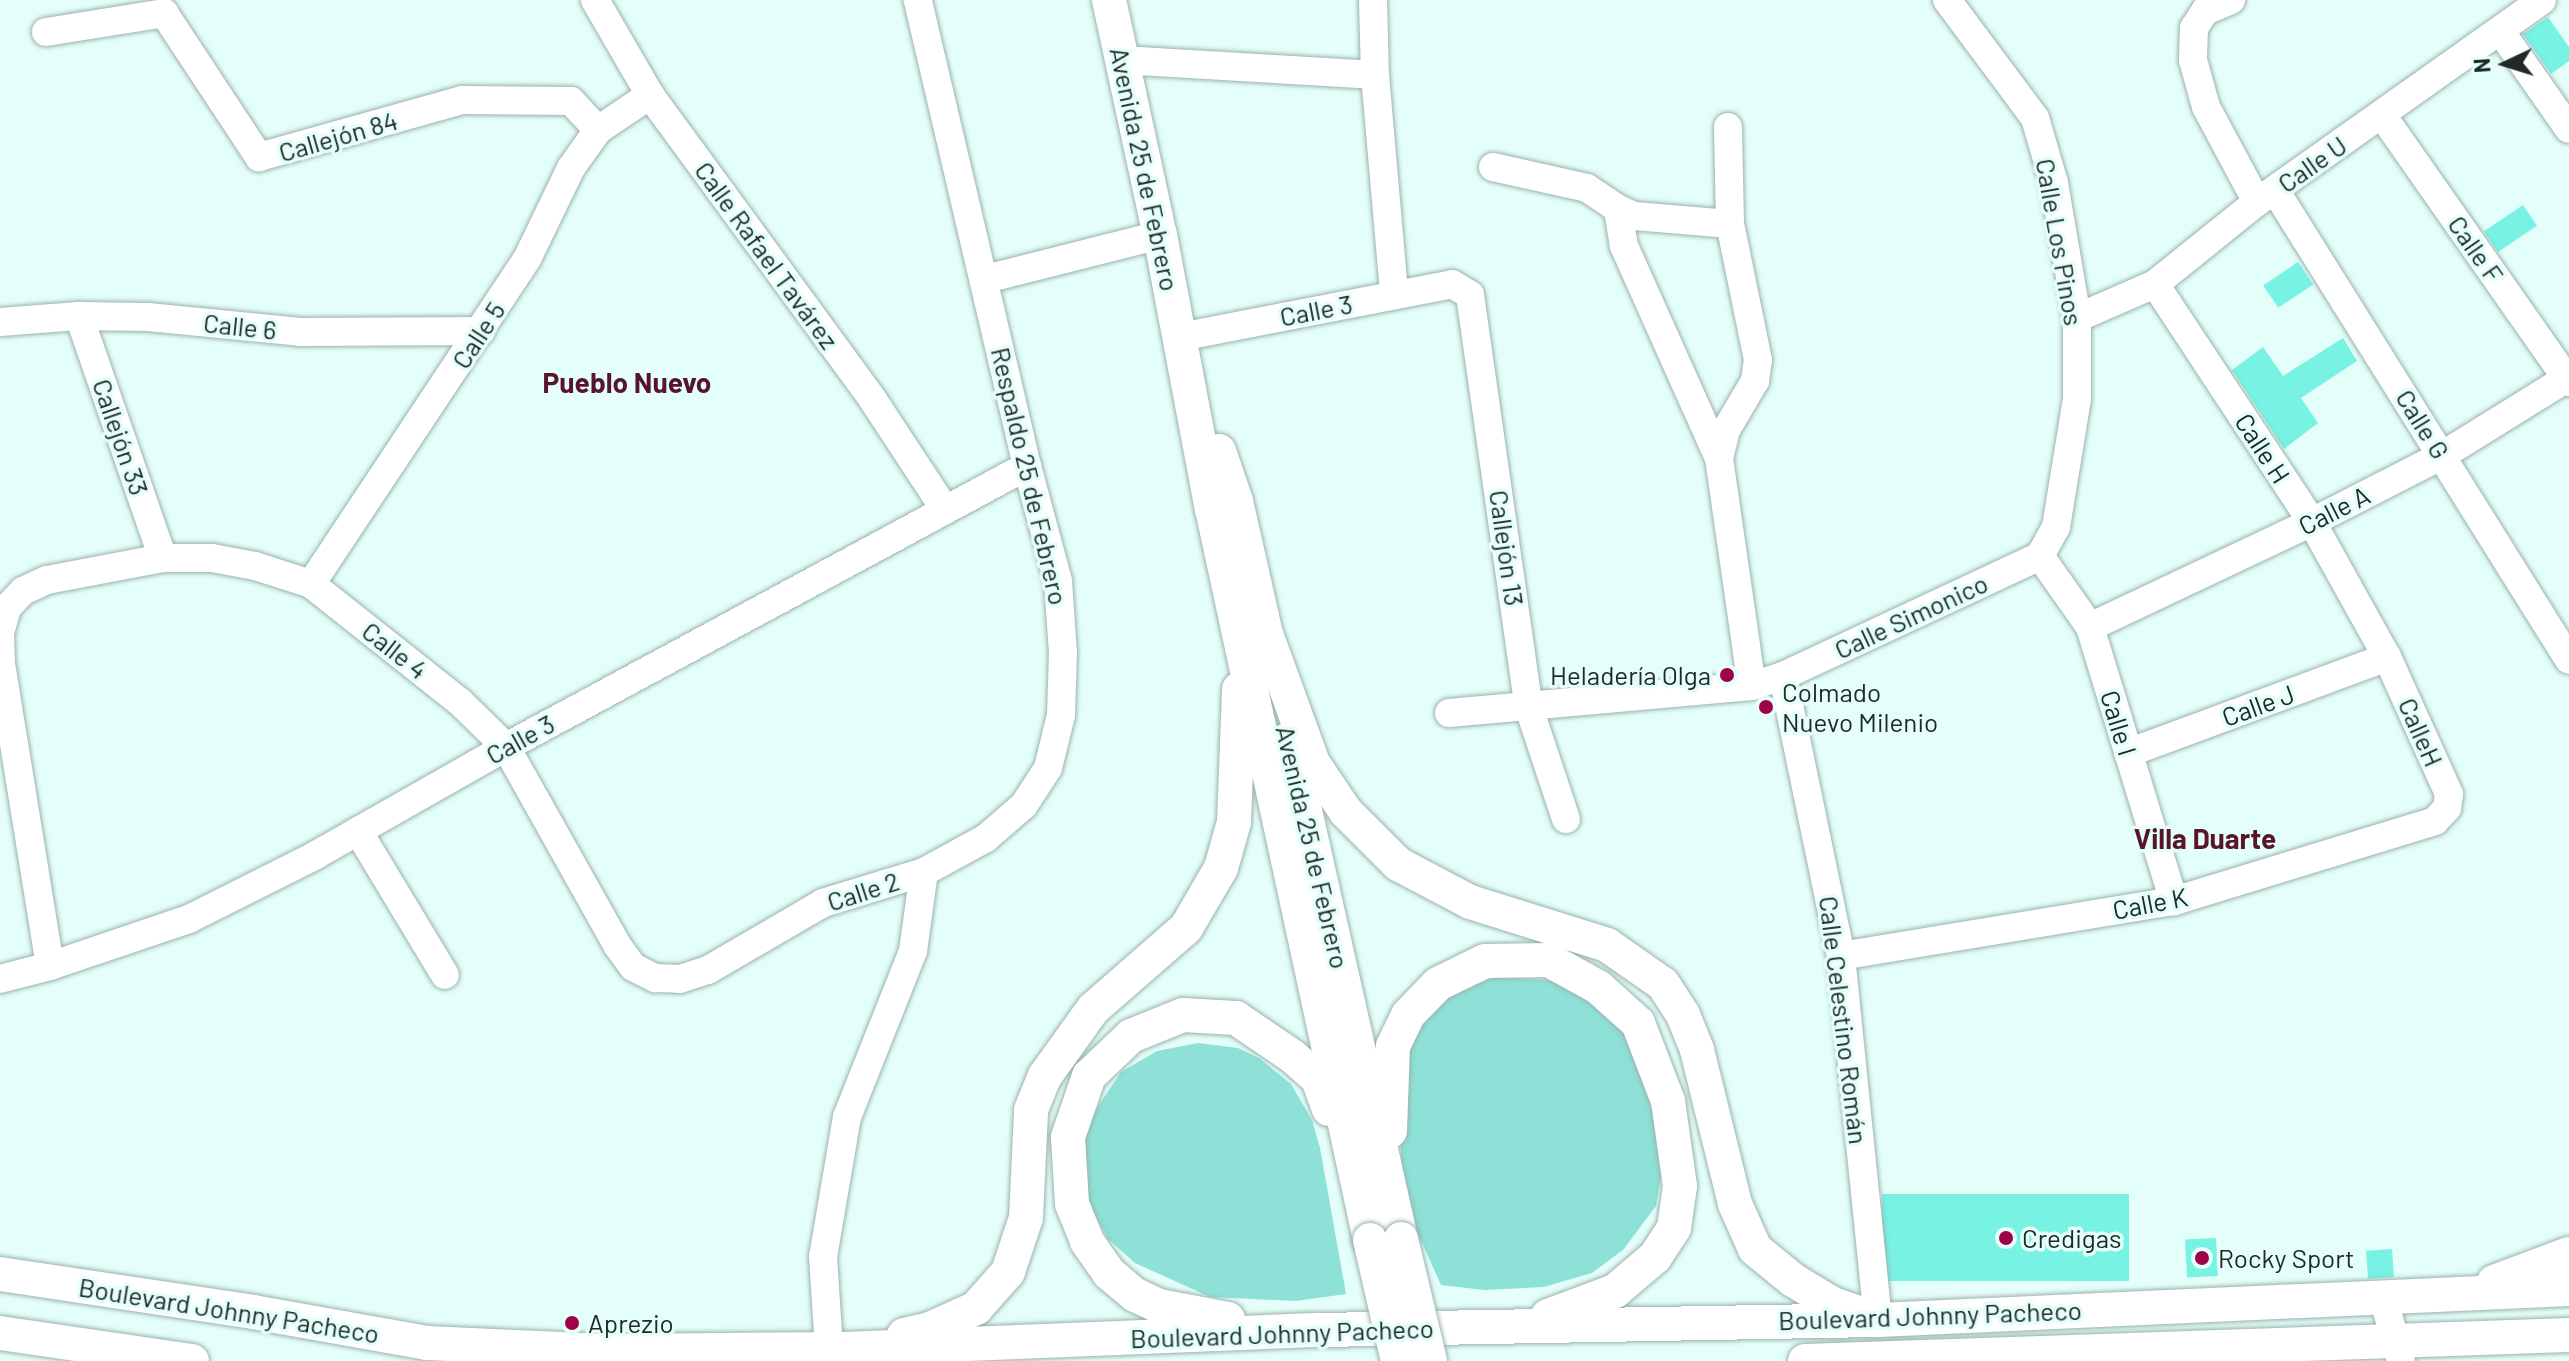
<!DOCTYPE html>
<meta charset="utf-8">
<style>
body{margin:0}
#map{position:relative;width:2569px;height:1361px;overflow:hidden;background:#e4fefa;font-family:Barlow,sans-serif}
div>[style]{position:absolute}
[style*='--x']{left:calc(var(--x)*1px);top:calc(var(--y)*1px);width:calc(var(--w)*1px);rotate:calc(var(--a)*1deg)}
.green>*{inset:0;background:#8de1d6}
.building>*{inset:0;background:#77f2e3;transform-origin:0 0}
.roads{filter:drop-shadow(0 0 2px #9ab2ae) drop-shadow(0 0 2px #9ab2ae)}
.minor>*{height:28px;margin:-14px;padding:0 14px;transform-origin:14px;border-radius:14px;background:#fff}
.major>*{height:34px;margin:-17px;padding:0 17px;transform-origin:17px;border-radius:17px;background:#fff}
.bridges{filter:drop-shadow(0 0 2px #9ab2ae) drop-shadow(0 0 2px #9ab2ae)}
.major-bridge>*{height:34px;margin:-17px;padding:0 17px;transform-origin:17px;border-radius:17px;background:#fff}
.dots>*{width:22px;height:22px;translate:-50% -50%;box-sizing:border-box;border:4px solid #e4fefa;border-radius:50%}
span{translate:-50% -50%;white-space:nowrap;text-align:center;line-height:1.15;-webkit-text-stroke:7px #e4fefa;paint-order:stroke}
.street-label{font-size:26px;color:#202928}
.poi-label{font-size:26px;color:#202928}
.right{translate:-100% -50%;text-align:right}
.left{translate:0 -50%;text-align:left}
.neighbourhood-label{font-size:28px;color:#58142a;font-weight:700}
.north{position:absolute;left:2465px;top:24px;width:80px;height:80px;-webkit-text-stroke:6px #e4fefa;paint-order:stroke;rotate:266deg;font-size:22px;font-weight:700;line-height:32px;text-align:center;color:#202928}
.north::after{content:'';display:block;margin:auto;width:28px;height:36px;background:#202928;clip-path:polygon(50% 0,100% 100%,50% 72%,0 100%)}
</style>
<div id="map">
<div class="green">
<div style="clip-path:polygon(1496px 977px,1548px 980px,1599px 1000px,1639px 1037px,1665px 1155px,1656px 1206px,1623px 1250px,1592px 1273px,1544px 1287px,1485px 1290px,1441px 1285px,1414px 1225px,1402px 1168px,1399px 1115px,1403px 1067px,1419px 1024px,1448px 995px)"></div>
<div style="clip-path:polygon(1198px 1043px,1238px 1048px,1259px 1058px,1291px 1084px,1312px 1120px,1320px 1148px,1346px 1294px,1296px 1301px,1210px 1297px,1135px 1263px,1108px 1239px,1088px 1202px,1081px 1161px,1089px 1120px,1121px 1072px,1157px 1051px)"></div>
</div>
<div class="building">
<div style="clip-path:polygon(2548px 17px,2569px 47px,2569px 61px,2551px 74px,2523px 34px)"></div>
<div style="left:2523px;top:205px;width:25px;height:47px;rotate:56deg"></div>
<div style="left:2298px;top:262px;width:27px;height:42px;rotate:56deg"></div>
<div style="clip-path:polygon(2343px 338px,2357px 361px,2301px 398px,2318px 423px,2284px 449px,2232px 370px,2263px 347px,2283px 376px)"></div>
<div style="left:1882px;top:1194px;width:247px;height:87px"></div>
<div style="left:2216px;top:1238px;width:38px;height:31px;rotate:87deg"></div>
<div style="left:2392px;top:1249px;width:28px;height:26px;rotate:86deg"></div>
</div>
<div class="roads">
<div class="minor">
<div style="--x:595;--y:0;--w:110;--a:59.9"></div>
<div style="--x:650;--y:95;--w:378;--a:53.8"></div>
<div style="--x:873;--y:400;--w:129;--a:56.7"></div>
<div style="--x:1373;--y:0;--w:75;--a:88.5"></div>
<div style="--x:1375;--y:75;--w:220;--a:85"></div>
<div style="--x:1947;--y:0;--w:147;--a:53.3"></div>
<div style="--x:2035;--y:118;--w:68;--a:73.7"></div>
<div style="--x:2054;--y:183;--w:137;--a:80.3"></div>
<div style="--x:2077;--y:318;--w:81;--a:90"></div>
<div style="--x:2077;--y:399;--w:130;--a:99.3"></div>
<div style="--x:2056;--y:527;--w:33;--a:119"></div>
<div style="--x:2231;--y:0;--w:28;--a:157"></div>
<div style="--x:2205;--y:11;--w:20;--a:123"></div>
<div style="--x:2194;--y:28;--w:32;--a:92"></div>
<div style="--x:2193;--y:60;--w:49;--a:74.5"></div>
<div style="--x:2206;--y:107;--w:108;--a:61.8"></div>
<div style="--x:46;--y:32;--w:120;--a:-9.1"></div>
<div style="--x:164;--y:13;--w:173;--a:56.6"></div>
<div style="--x:259;--y:157;--w:211;--a:-15.7"></div>
<div style="--x:462;--y:100;--w:109;--a:0.5"></div>
<div style="--x:571;--y:101;--w:40;--a:47"></div>
<div style="--x:2501;--y:32;--w:118;--a:55"></div>
<div style="--x:1123;--y:60;--w:252;--a:3.4"></div>
<div style="--x:2382;--y:115;--w:326;--a:55"></div>
<div style="--x:1493;--y:167;--w:96;--a:12.6"></div>
<div style="--x:1587;--y:188;--w:37;--a:34"></div>
<div style="--x:2275;--y:190;--w:554;--a:57.97"></div>
<div style="--x:1730;--y:224;--w:96;--a:-175.2"></div>
<div style="--x:1634;--y:216;--w:17;--a:-156"></div>
<div style="--x:1618;--y:209;--w:37;--a:81"></div>
<div style="--x:1624;--y:246;--w:232;--a:65.9"></div>
<div style="--x:1719;--y:458;--w:230;--a:81.8"></div>
<div style="--x:986;--y:279;--w:179;--a:-14.2"></div>
<div style="--x:79;--y:316;--w:256;--a:70.9"></div>
<div style="--x:2077;--y:318;--w:85;--a:-23.6"></div>
<div style="--x:2155;--y:284;--w:131;--a:-38.8"></div>
<div style="--x:2257;--y:202;--w:349;--a:-35.3"></div>
<div style="--x:0;--y:322;--w:79;--a:-4.3"></div>
<div style="--x:79;--y:316;--w:69;--a:0.8"></div>
<div style="--x:148;--y:317;--w:153;--a:5.6"></div>
<div style="--x:300;--y:332;--w:181;--a:-0.3"></div>
<div style="--x:1180;--y:337;--w:277;--a:-11"></div>
<div style="--x:1452;--y:284;--w:21;--a:31"></div>
<div style="--x:1470;--y:295;--w:417;--a:81.9"></div>
<div style="--x:1529;--y:708;--w:117;--a:71.6"></div>
<div style="--x:1719;--y:458;--w:29;--a:-76"></div>
<div style="--x:1726;--y:430;--w:57;--a:-59.4"></div>
<div style="--x:1755;--y:381;--w:21;--a:-82"></div>
<div style="--x:1758;--y:360;--w:139;--a:-101.6"></div>
<div style="--x:1730;--y:224;--w:97;--a:-91.2"></div>
<div style="--x:2040;--y:556;--w:87;--a:54.8"></div>
<div style="--x:2090;--y:627;--w:287;--a:73"></div>
<div style="--x:311;--y:584;--w:390;--a:-56.4"></div>
<div style="--x:527;--y:259;--w:101;--a:-64.2"></div>
<div style="--x:571;--y:168;--w:47;--a:-54.6"></div>
<div style="--x:598;--y:130;--w:63;--a:-33.9"></div>
<div style="--x:2090;--y:627;--w:246;--a:-25.3"></div>
<div style="--x:2312;--y:522;--w:147;--a:-27.1"></div>
<div style="--x:2443;--y:455;--w:148;--a:-31.8"></div>
<div style="--x:1783;--y:676;--w:286;--a:78.3"></div>
<div style="--x:1841;--y:956;--w:366;--a:84.2"></div>
<div style="--x:1449;--y:713;--w:304;--a:-5.1"></div>
<div style="--x:1752;--y:686;--w:33;--a:-18"></div>
<div style="--x:1783;--y:676;--w:284;--a:-25"></div>
<div style="--x:2128;--y:753;--w:276;--a:-20.3"></div>
<div style="--x:358;--y:831;--w:168;--a:58.9"></div>
<div style="--x:1841;--y:956;--w:338;--a:-9.4"></div>
<div style="--x:2174;--y:901;--w:273;--a:-17"></div>
<div style="--x:2435;--y:821;--w:18;--a:-47"></div>
<div style="--x:2447;--y:808;--w:14;--a:-82"></div>
<div style="--x:2449;--y:794;--w:150;--a:-114.3"></div>
<div style="--x:2387;--y:657;--w:154;--a:-119.1"></div>
<div style="--x:2312;--y:522;--w:285;--a:-123.4"></div>
<div style="--x:50;--y:966;--w:308;--a:-99.2"></div>
<div style="--x:1;--y:662;--w:29;--a:-92"></div>
<div style="--x:0;--y:633;--w:26;--a:-74"></div>
<div style="--x:7;--y:608;--w:23;--a:-47"></div>
<div style="--x:23;--y:591;--w:26;--a:-25"></div>
<div style="--x:47;--y:580;--w:118;--a:-10.7"></div>
<div style="--x:163;--y:558;--w:49;--a:0"></div>
<div style="--x:212;--y:558;--w:44;--a:10.5"></div>
<div style="--x:255;--y:566;--w:59;--a:17.8"></div>
<div style="--x:311;--y:584;--w:190;--a:38.4"></div>
<div style="--x:460;--y:702;--w:64;--a:44.4"></div>
<div style="--x:506;--y:747;--w:227;--a:60.7"></div>
<div style="--x:617;--y:945;--w:27;--a:54"></div>
<div style="--x:633;--y:967;--w:25;--a:27"></div>
<div style="--x:655;--y:978;--w:25;--a:2"></div>
<div style="--x:680;--y:979;--w:29;--a:-18"></div>
<div style="--x:708;--y:970;--w:133;--a:-30.2"></div>
<div style="--x:823;--y:903;--w:106;--a:-17.1"></div>
<div style="--x:924;--y:872;--w:71;--a:-28.7"></div>
<div style="--x:986;--y:838;--w:50;--a:-41"></div>
<div style="--x:1024;--y:805;--w:44;--a:-57"></div>
<div style="--x:1048;--y:768;--w:55;--a:-76.2"></div>
<div style="--x:1061;--y:715;--w:62;--a:-88.2"></div>
<div style="--x:1063;--y:653;--w:72;--a:-94"></div>
<div style="--x:1058;--y:581;--w:119;--a:-105.1"></div>
<div style="--x:1027;--y:466;--w:479;--a:-103.2"></div>
<div style="--x:0;--y:979;--w:52;--a:-14.6"></div>
<div style="--x:50;--y:966;--w:147;--a:-18.7"></div>
<div style="--x:189;--y:919;--w:142;--a:-26.7"></div>
<div style="--x:316;--y:855;--w:219;--a:-29.6"></div>
<div style="--x:506;--y:747;--w:592;--a:-28.34"></div>
<div style="--x:2383;--y:1297;--w:66;--a:74.3"></div>
<div style="--x:829;--y:1349;--w:92;--a:-93.7"></div>
<div style="--x:823;--y:1257;--w:142;--a:-80.3"></div>
<div style="--x:847;--y:1117;--w:179;--a:-68.3"></div>
<div style="--x:913;--y:951;--w:80;--a:-82.1"></div>
</div>
<div class="major">
<div style="--x:1109;--y:0;--w:240;--a:77.8"></div>
<div style="--x:1160;--y:235;--w:279;--a:79.3"></div>
<div style="--x:1212;--y:509;--w:748;--a:77.8"></div>
<div style="--x:1219;--y:451;--w:53;--a:71.2"></div>
<div style="--x:1236;--y:501;--w:155;--a:77.3"></div>
<div style="--x:1265;--y:631;--w:140;--a:70"></div>
<div style="--x:1313;--y:763;--w:59;--a:56"></div>
<div style="--x:1346;--y:812;--w:74;--a:45"></div>
<div style="--x:1398;--y:864;--w:81;--a:27.8"></div>
<div style="--x:1470;--y:902;--w:144;--a:17.4"></div>
<div style="--x:1607;--y:945;--w:68;--a:34.9"></div>
<div style="--x:1663;--y:984;--w:37;--a:57"></div>
<div style="--x:1683;--y:1015;--w:38;--a:68"></div>
<div style="--x:1697;--y:1050;--w:159;--a:76.1"></div>
<div style="--x:1735;--y:1204;--w:49;--a:66"></div>
<div style="--x:1755;--y:1249;--w:49;--a:39.2"></div>
<div style="--x:1793;--y:1280;--w:47;--a:31"></div>
<div style="--x:1833;--y:1304;--w:31;--a:19"></div>
<div style="--x:1289;--y:739;--w:512;--a:77.37"></div>
<div style="--x:1390;--y:1131;--w:85;--a:-88"></div>
<div style="--x:1393;--y:1046;--w:34;--a:-64"></div>
<div style="--x:1408;--y:1015;--w:43;--a:-45.9"></div>
<div style="--x:1438;--y:984;--w:52;--a:-26.1"></div>
<div style="--x:1485;--y:961;--w:64;--a:-0.9"></div>
<div style="--x:1549;--y:960;--w:56;--a:28.9"></div>
<div style="--x:1598;--y:987;--w:54;--a:42"></div>
<div style="--x:1638;--y:1023;--w:84;--a:69"></div>
<div style="--x:1668;--y:1101;--w:86;--a:82"></div>
<div style="--x:1680;--y:1186;--w:42;--a:98.1"></div>
<div style="--x:1674;--y:1228;--w:35;--a:123"></div>
<div style="--x:1655;--y:1257;--w:52;--a:139.6"></div>
<div style="--x:1615;--y:1291;--w:72;--a:159.5"></div>
<div style="--x:0;--y:1274;--w:256;--a:8.5"></div>
<div style="--x:253;--y:1312;--w:177;--a:10.1"></div>
<div style="--x:427;--y:1343;--w:178;--a:2.6"></div>
<div style="--x:605;--y:1351;--w:238;--a:-0.5"></div>
<div style="--x:843;--y:1349;--w:477;--a:-2.3"></div>
<div style="--x:1320;--y:1330;--w:558;--a:-1.03"></div>
<div style="--x:1878;--y:1320;--w:692;--a:-2.57"></div>
<div style="--x:2494;--y:1282;--w:80;--a:-20.5"></div>
<div style="--x:1228;--y:1319;--w:70;--a:-169.3"></div>
<div style="--x:1159;--y:1306;--w:26;--a:-155"></div>
<div style="--x:1135;--y:1295;--w:34;--a:-140"></div>
<div style="--x:1109;--y:1273;--w:39;--a:-125"></div>
<div style="--x:1087;--y:1241;--w:40;--a:-112"></div>
<div style="--x:1072;--y:1204;--w:67;--a:-93.4"></div>
<div style="--x:1068;--y:1137;--w:65;--a:-71"></div>
<div style="--x:1089;--y:1076;--w:58;--a:-43.6"></div>
<div style="--x:1131;--y:1036;--w:56;--a:-22"></div>
<div style="--x:1183;--y:1015;--w:53;--a:3.2"></div>
<div style="--x:1236;--y:1018;--w:68;--a:34.2"></div>
<div style="--x:1292;--y:1056;--w:35;--a:41"></div>
<div style="--x:1318;--y:1079;--w:32;--a:70"></div>
<div style="--x:0;--y:1333;--w:194;--a:8.3"></div>
<div style="--x:904;--y:1335;--w:27;--a:-13"></div>
<div style="--x:930;--y:1329;--w:51;--a:-24.5"></div>
<div style="--x:976;--y:1308;--w:48;--a:-48.4"></div>
<div style="--x:1008;--y:1272;--w:57;--a:-71.6"></div>
<div style="--x:1026;--y:1218;--w:108;--a:-87.3"></div>
<div style="--x:1031;--y:1110;--w:37;--a:-68"></div>
<div style="--x:1045;--y:1076;--w:82;--a:-54.4"></div>
<div style="--x:1093;--y:1009;--w:123;--a:-41.1"></div>
<div style="--x:1186;--y:928;--w:69;--a:-59.7"></div>
<div style="--x:1221;--y:868;--w:48;--a:-74.2"></div>
<div style="--x:1234;--y:822;--w:133;--a:-87.8"></div>
<div style="--x:1805;--y:1361;--w:764;--a:-1.95"></div>
</div>
</div>
<div class="bridges">
<div class="major-bridge">
<div style="--x:1401;--y:1239;--w:125;--a:76.6"></div>
<div style="--x:1370;--y:1240;--w:124;--a:77"></div>
</div>
</div>
<div class="dots">
<div style="left:1727px;top:675px;background:#9e0248"></div>
<div style="left:1766px;top:707px;background:#9e0248"></div>
<div style="left:2006px;top:1238px;background:#9e0248"></div>
<div style="left:2202px;top:1258px;background:#9e0248"></div>
<div style="left:572px;top:1323px;background:#9e0248"></div>
</div>
<div class="street-label">
<span style="left:338px;top:136px;rotate:-16deg">Callejón 84</span>
<span style="left:2312px;top:164px;rotate:-35deg">Calle U</span>
<span style="left:1145px;top:169px;rotate:78deg">Avenida 25 de Febrero</span>
<span style="left:2060px;top:242px;rotate:80deg">Calle Los Pinos</span>
<span style="left:2476px;top:249px;rotate:55deg">Calle F</span>
<span style="left:767px;top:255px;rotate:54deg">Calle Rafael Tavárez</span>
<span style="left:1316px;top:310px;rotate:-11deg">Calle 3</span>
<span style="left:240px;top:326px;rotate:6deg">Calle 6</span>
<span style="left:478px;top:335px;rotate:-57deg">Calle 5</span>
<span style="left:2423px;top:424px;rotate:58deg">Calle G</span>
<span style="left:121px;top:437px;rotate:71deg">Callejón 33</span>
<span style="left:2263px;top:448px;rotate:57deg">Calle H</span>
<span style="left:1030px;top:476px;rotate:77deg">Respaldo 25 de Febrero</span>
<span style="left:2334px;top:510px;rotate:-27deg">Calle A</span>
<span style="left:1507px;top:548px;rotate:82deg">Callejón 13</span>
<span style="left:1911px;top:616px;rotate:-25deg">Calle Simonico</span>
<span style="left:395px;top:650px;rotate:38deg">Calle 4</span>
<span style="left:2258px;top:705px;rotate:-20deg">Calle J</span>
<span style="left:2119px;top:723px;rotate:73deg">Calle I</span>
<span style="left:2421px;top:732px;rotate:66deg">CalleH</span>
<span style="left:520px;top:739px;rotate:-29deg">Calle 3</span>
<span style="left:1313px;top:847px;rotate:77deg">Avenida 25 de Febrero</span>
<span style="left:863px;top:891px;rotate:-18deg">Calle 2</span>
<span style="left:2150px;top:903px;rotate:-11deg">Calle K</span>
<span style="left:1844px;top:1020px;rotate:83deg">Calle Celestino Román</span>
<span style="left:229px;top:1310px;rotate:9deg">Boulevard Johnny Pacheco</span>
<span style="left:1930px;top:1315px;rotate:-2deg">Boulevard Johnny Pacheco</span>
<span style="left:1282px;top:1333px;rotate:-2deg">Boulevard Johnny Pacheco</span>
</div>
<div class="poi-label">
<span class="right" style="left:1711px;top:675px">Heladería Olga</span>
<span class="left" style="left:1782px;top:707px">Colmado<br>Nuevo Milenio</span>
<span class="left" style="left:2022px;top:1238px">Credigas</span>
<span class="left" style="left:2218px;top:1258px">Rocky Sport</span>
<span class="left" style="left:588px;top:1323px">Aprezio</span>
</div>
<div class="neighbourhood-label">
<span style="left:627px;top:382px">Pueblo Nuevo</span>
<span style="left:2205px;top:838px">Villa Duarte</span>
</div>
<div class="north">N</div>
</div>
